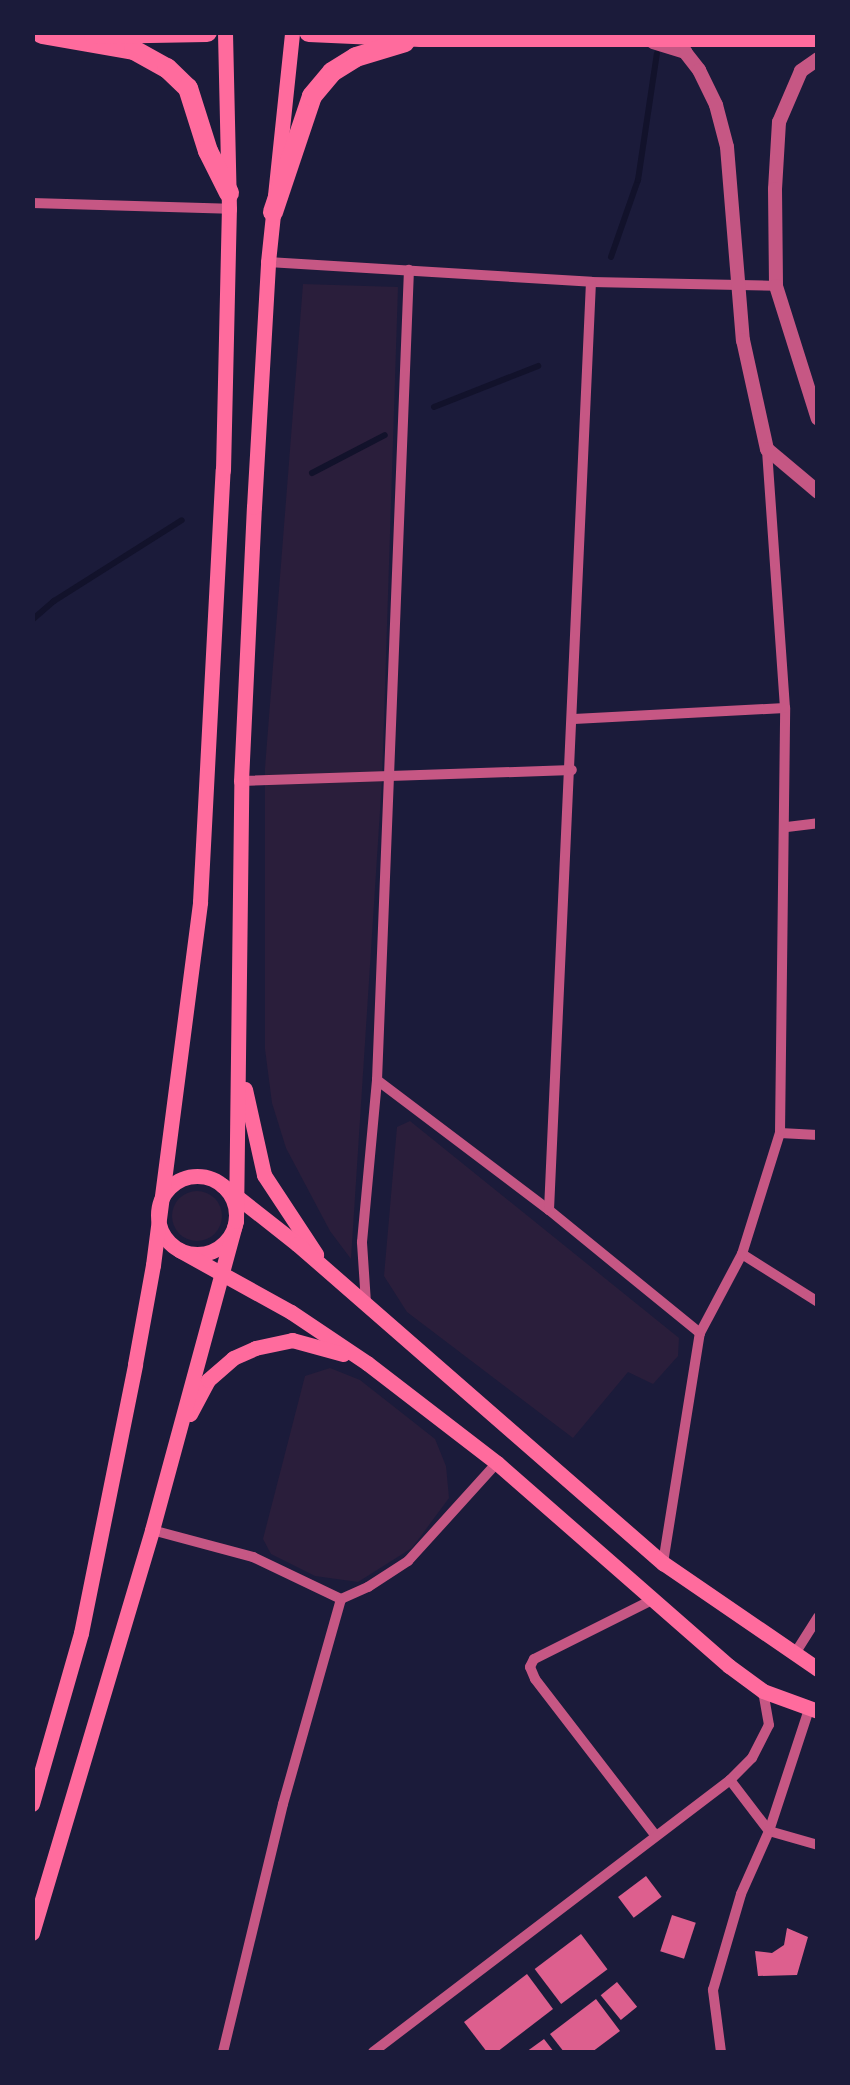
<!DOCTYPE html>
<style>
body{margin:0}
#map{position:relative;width:850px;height:2085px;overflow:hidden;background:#1b1b3a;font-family:"Noto Serif",serif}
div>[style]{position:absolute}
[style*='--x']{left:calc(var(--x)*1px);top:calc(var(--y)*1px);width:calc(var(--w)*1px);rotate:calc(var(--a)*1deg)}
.green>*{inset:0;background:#2a1e3b}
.round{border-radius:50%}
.stream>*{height:6px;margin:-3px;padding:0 3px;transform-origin:3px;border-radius:3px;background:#12122b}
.building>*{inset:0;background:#dd5f8e;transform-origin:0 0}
.minor>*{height:10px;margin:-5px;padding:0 5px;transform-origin:5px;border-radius:5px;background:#c65784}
.tertiary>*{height:14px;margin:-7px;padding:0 7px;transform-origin:7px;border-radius:7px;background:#c65784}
.secondary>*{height:15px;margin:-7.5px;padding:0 7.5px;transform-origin:7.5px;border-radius:7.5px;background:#ff6b9d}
.secondary>.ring{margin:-7.5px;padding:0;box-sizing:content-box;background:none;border:15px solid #ff6b9d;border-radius:50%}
.trunk>*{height:20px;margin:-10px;padding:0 10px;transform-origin:10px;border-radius:10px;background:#ff6b9d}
span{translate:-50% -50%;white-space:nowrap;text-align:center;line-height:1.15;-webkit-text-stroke:10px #1b1b3a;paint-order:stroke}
.frame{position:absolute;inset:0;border:35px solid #1b1b3a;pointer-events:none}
</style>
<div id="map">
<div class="green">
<div style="clip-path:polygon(303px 284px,398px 287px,382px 780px,351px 1259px,330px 1231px,286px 1148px,272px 1103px,265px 1049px,265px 768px)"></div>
<div style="clip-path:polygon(410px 1121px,679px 1338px,678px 1356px,653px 1384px,628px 1372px,573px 1438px,407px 1312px,384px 1276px,397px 1127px)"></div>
<div class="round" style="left:172px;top:1191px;width:50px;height:50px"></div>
<div style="clip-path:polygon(330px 1368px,360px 1380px,435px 1439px,446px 1466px,449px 1498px,412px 1548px,358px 1582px,315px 1576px,271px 1554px,263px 1539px,305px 1376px)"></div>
</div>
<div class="stream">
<div style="--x:611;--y:257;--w:82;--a:-70.7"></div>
<div style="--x:638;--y:180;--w:128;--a:-81.5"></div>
<div style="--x:434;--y:407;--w:112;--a:-21.5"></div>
<div style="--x:312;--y:473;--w:82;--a:-27.5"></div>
<div style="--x:32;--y:620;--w:29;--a:-41"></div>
<div style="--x:54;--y:601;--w:151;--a:-32.3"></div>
</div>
<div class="building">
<div style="left:646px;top:1876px;width:26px;height:35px;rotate:53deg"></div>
<div style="left:672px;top:1915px;width:25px;height:38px;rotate:18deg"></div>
<div style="clip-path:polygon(787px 1928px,808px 1937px,797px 1975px,758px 1976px,755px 1951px,772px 1953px,784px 1945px)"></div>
<div style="left:581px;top:1934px;width:44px;height:58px;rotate:53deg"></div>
<div style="clip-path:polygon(527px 1974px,553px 2009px,497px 2052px,487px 2052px,464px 2022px)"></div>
<div style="left:617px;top:1982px;width:32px;height:21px;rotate:51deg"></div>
<div style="clip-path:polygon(596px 1999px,620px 2031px,592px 2052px,564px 2052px,550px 2034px)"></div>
<div style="clip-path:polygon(544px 2039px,554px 2052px,526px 2052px)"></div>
</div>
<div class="minor">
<div style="--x:32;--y:203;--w:197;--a:1.7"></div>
<div style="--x:268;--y:262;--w:324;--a:3.5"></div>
<div style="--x:591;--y:282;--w:185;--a:1.2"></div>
<div style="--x:574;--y:719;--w:211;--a:-3"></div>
<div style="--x:241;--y:781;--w:331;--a:-1.9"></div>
<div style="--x:787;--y:827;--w:31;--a:-7"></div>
<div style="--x:377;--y:1080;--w:216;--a:37.1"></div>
<div style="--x:549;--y:1210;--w:195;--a:39.2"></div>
<div style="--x:780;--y:1133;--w:38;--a:3"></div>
<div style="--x:549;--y:1210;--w:929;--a:-87.41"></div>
<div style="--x:742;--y:1254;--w:90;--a:32.3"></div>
<div style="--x:366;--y:1303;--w:61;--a:-93.8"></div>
<div style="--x:362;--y:1242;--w:163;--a:-84.7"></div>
<div style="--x:377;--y:1080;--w:811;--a:-87.74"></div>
<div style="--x:152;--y:1530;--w:105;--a:15"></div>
<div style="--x:253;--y:1557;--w:98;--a:25.5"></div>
<div style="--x:663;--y:1563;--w:233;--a:-80.9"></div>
<div style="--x:700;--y:1333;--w:89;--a:-62"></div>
<div style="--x:742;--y:1254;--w:127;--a:-72.6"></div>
<div style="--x:780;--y:1133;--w:425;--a:-89.3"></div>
<div style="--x:785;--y:708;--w:260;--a:-94"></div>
<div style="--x:650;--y:1601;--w:130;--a:153.4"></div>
<div style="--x:534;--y:1659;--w:9;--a:117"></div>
<div style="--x:530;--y:1667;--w:13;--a:67"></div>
<div style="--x:535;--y:1679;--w:198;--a:52.4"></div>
<div style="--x:794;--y:1655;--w:45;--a:-57.7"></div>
<div style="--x:730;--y:1780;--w:64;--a:52.6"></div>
<div style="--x:769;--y:1831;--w:51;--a:15.9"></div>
<div style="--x:223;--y:2052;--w:255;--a:-76.4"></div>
<div style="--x:283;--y:1804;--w:213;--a:-74.2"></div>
<div style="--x:341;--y:1599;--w:30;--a:-24"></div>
<div style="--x:368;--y:1587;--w:48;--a:-33"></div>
<div style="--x:408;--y:1561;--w:132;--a:-47.8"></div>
<div style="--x:373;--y:2052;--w:449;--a:-37.3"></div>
<div style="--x:730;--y:1780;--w:31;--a:-45"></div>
<div style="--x:752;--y:1758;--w:37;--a:-63"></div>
<div style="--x:769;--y:1725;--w:35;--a:-100"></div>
<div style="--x:721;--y:2052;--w:63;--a:-97.4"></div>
<div style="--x:713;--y:1990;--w:100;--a:-73.7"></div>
<div style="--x:741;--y:1894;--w:69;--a:-66"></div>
<div style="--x:769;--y:1831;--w:128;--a:-71.8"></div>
</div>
<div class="tertiary">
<div style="--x:653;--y:42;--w:34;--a:17"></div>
<div style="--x:685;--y:52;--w:23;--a:52"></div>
<div style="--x:699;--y:70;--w:39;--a:64"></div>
<div style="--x:716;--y:105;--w:43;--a:75.3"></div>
<div style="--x:727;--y:147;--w:194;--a:85.3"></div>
<div style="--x:743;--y:340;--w:112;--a:77.6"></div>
<div style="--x:767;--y:449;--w:67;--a:40.1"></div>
<div style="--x:818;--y:59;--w:21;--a:145"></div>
<div style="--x:801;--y:71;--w:56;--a:113.3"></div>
<div style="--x:779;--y:122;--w:67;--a:93.4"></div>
<div style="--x:775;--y:189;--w:97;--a:89.4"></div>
<div style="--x:776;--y:286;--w:139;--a:72.5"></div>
</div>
<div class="secondary">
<div style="--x:245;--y:1089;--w:88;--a:77.5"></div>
<div style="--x:264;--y:1175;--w:95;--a:56.6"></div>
<div class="ring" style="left:158px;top:1176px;width:63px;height:63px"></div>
<div style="--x:222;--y:1185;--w:95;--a:38.2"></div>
<div style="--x:297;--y:1244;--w:486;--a:41.1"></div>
<div style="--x:663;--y:1563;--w:188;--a:34.4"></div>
<div style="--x:179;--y:1250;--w:128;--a:29"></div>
<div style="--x:291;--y:1312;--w:92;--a:33.9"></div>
<div style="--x:367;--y:1363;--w:164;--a:37.6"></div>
<div style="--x:497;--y:1463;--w:308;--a:41.2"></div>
<div style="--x:729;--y:1666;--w:42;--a:36.3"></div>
<div style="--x:763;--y:1691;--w:59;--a:20"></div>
<div style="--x:190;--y:1414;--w:38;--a:-62"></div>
<div style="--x:208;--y:1380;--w:33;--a:-41"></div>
<div style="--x:233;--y:1358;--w:24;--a:-24"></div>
<div style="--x:255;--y:1348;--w:38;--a:-12"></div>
<div style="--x:292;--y:1340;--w:53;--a:15.4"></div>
<div style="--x:32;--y:1804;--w:178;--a:-74"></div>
<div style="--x:81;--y:1633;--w:274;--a:-78.6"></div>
<div style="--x:135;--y:1364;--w:101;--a:-79.7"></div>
<div style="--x:153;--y:1265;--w:366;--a:-82.6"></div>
<div style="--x:200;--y:902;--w:433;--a:-87"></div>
<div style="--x:223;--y:470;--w:261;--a:-88.7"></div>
<div style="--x:229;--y:209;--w:177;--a:-91.3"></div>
<div style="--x:32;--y:1933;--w:420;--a:-73.4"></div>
<div style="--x:152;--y:1530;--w:320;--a:-74.8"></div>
<div style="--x:236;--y:1221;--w:440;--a:-89.3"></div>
<div style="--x:241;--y:781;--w:274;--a:-87.3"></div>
<div style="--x:254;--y:507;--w:245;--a:-86.7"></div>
<div style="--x:268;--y:262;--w:231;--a:-84"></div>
</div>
<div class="trunk">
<div style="--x:309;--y:32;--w:112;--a:2.6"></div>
<div style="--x:421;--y:37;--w:397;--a:0"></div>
<div style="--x:42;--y:34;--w:93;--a:9.9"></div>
<div style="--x:134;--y:50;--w:38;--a:29"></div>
<div style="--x:167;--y:68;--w:29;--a:44"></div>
<div style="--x:188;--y:88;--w:66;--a:72.4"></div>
<div style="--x:208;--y:151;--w:47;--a:63.4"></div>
<div style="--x:94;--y:34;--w:113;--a:-1"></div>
<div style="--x:273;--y:212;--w:122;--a:-71.4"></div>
<div style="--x:312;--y:96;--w:31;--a:-50"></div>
<div style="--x:332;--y:72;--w:28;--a:-32"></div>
<div style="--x:356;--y:57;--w:51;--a:-17"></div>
</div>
<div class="frame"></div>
</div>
